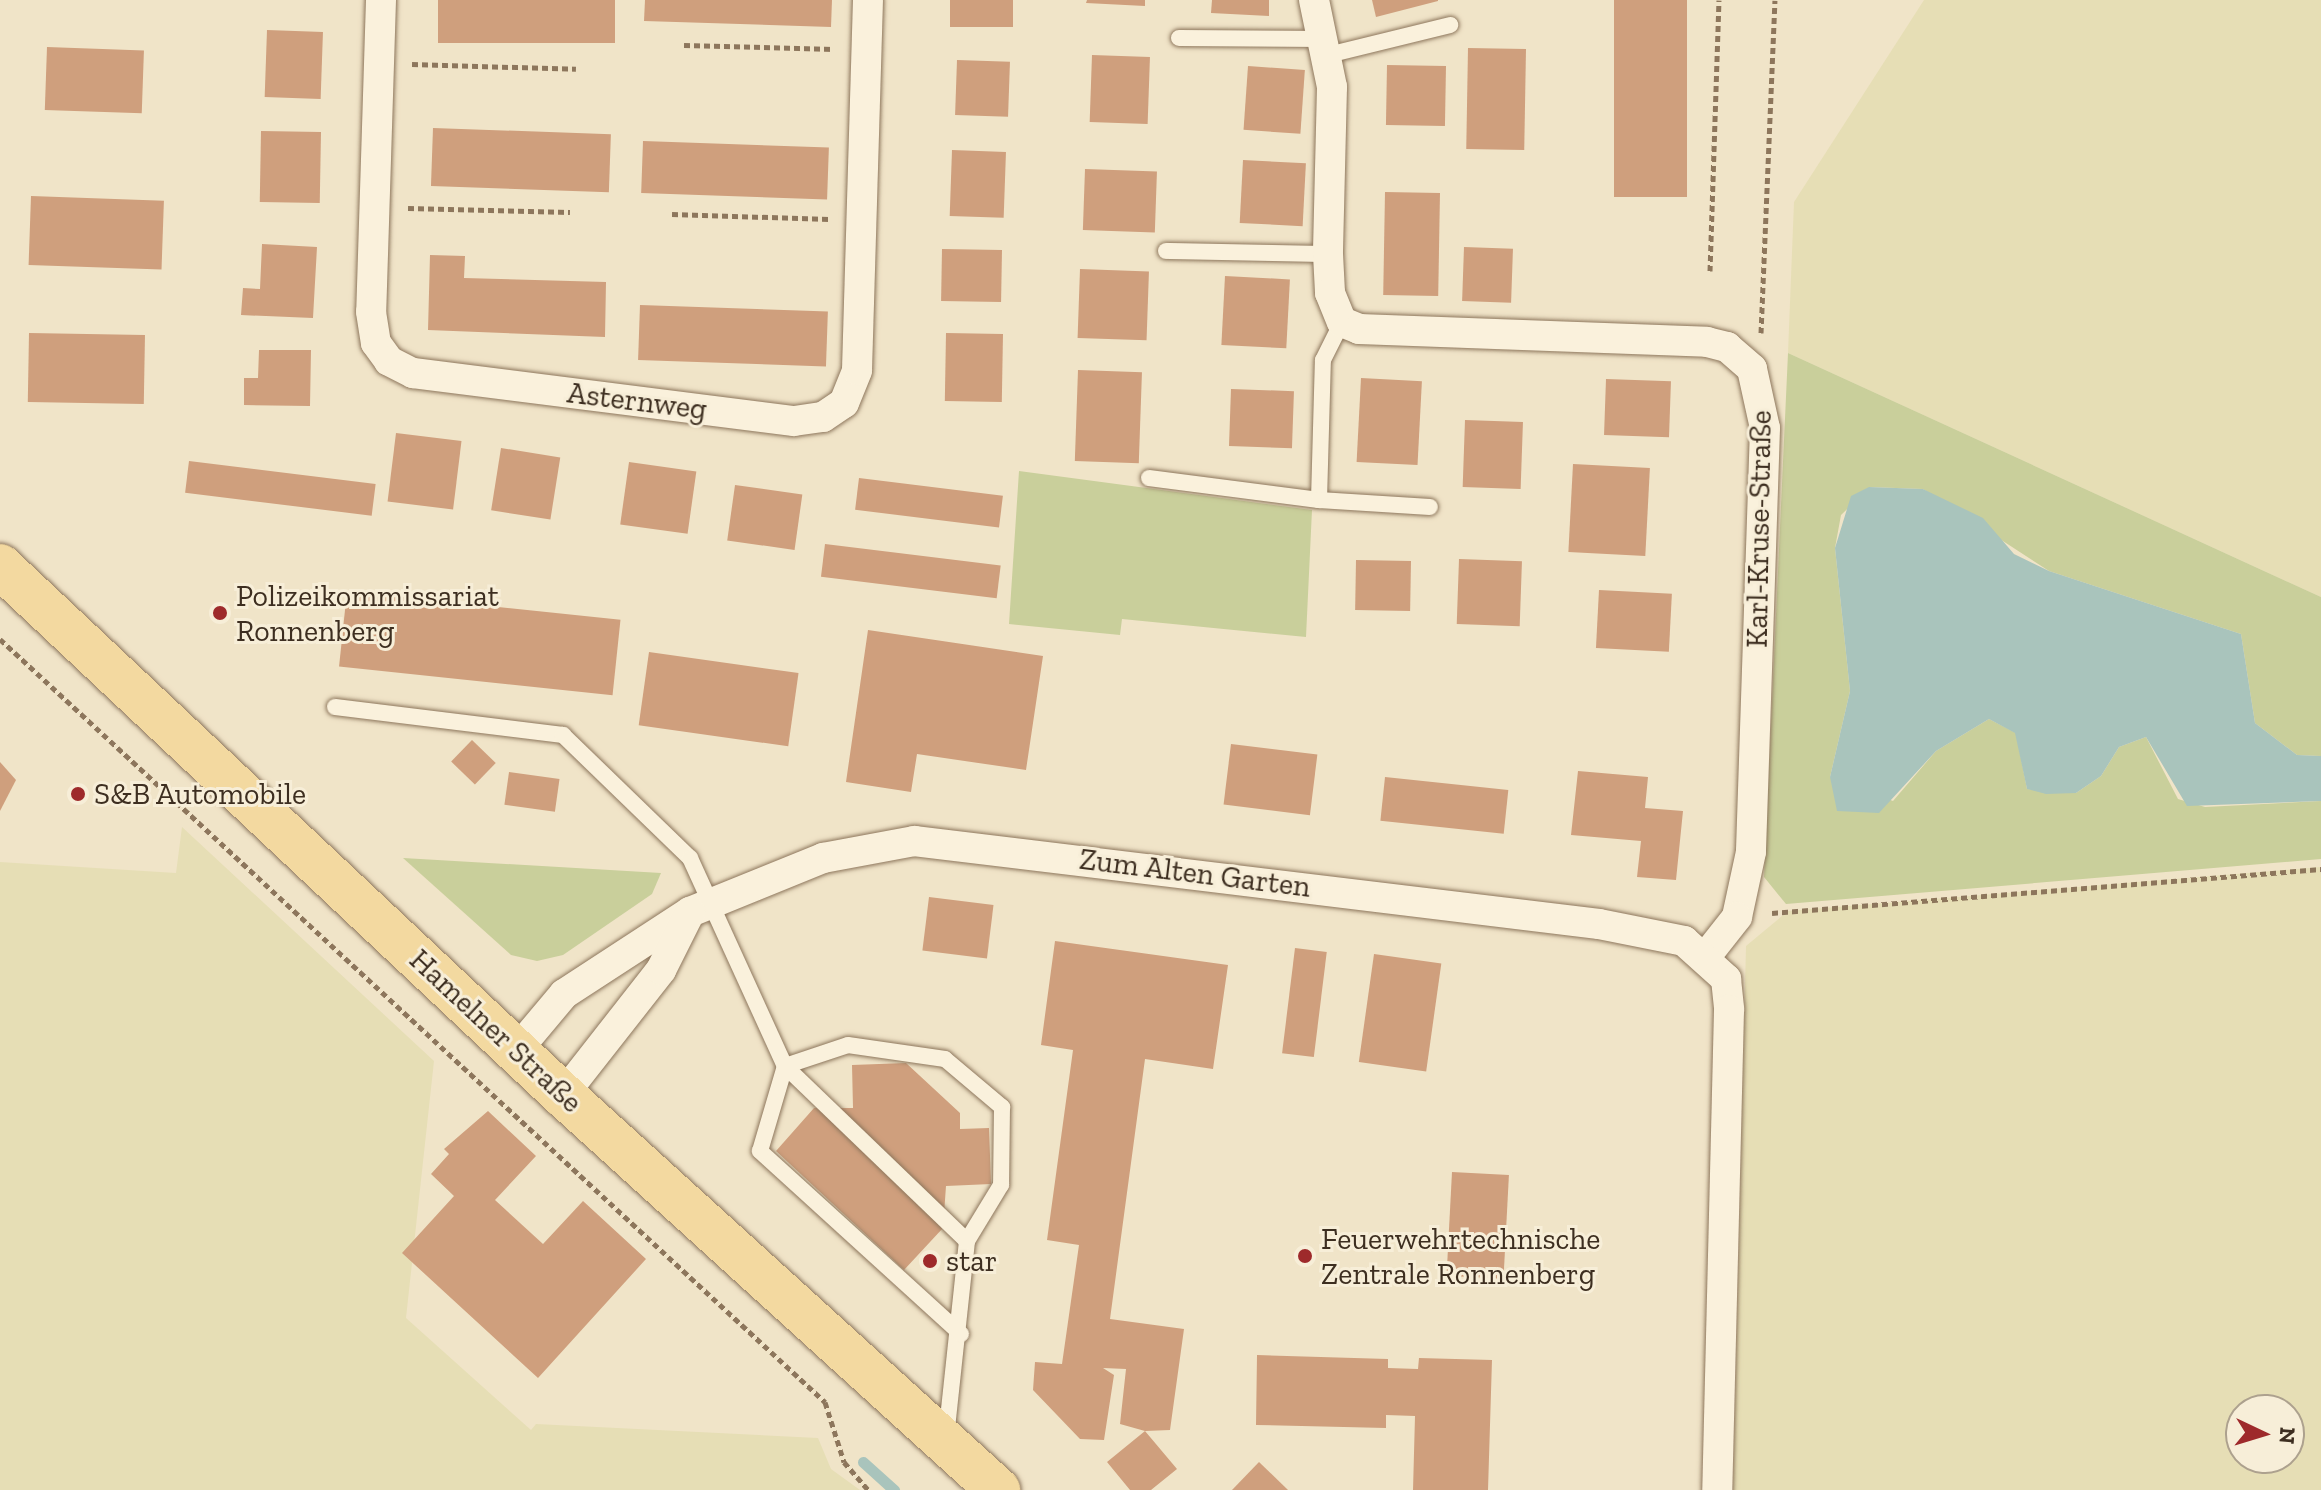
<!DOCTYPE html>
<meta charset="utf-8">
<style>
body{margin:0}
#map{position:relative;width:2321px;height:1490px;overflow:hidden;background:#f0e4c8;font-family:"Zilla Slab",serif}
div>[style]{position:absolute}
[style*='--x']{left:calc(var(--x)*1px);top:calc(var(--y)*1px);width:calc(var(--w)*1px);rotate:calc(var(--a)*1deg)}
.farmland>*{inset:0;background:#e6deb5}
.green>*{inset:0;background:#c9cf9b}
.water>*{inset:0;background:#a9c4bc}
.stream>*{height:11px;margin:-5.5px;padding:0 5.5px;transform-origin:5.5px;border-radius:5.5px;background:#a9c4bc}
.building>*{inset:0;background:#cf9f7d;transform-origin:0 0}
.path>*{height:5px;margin-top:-2.5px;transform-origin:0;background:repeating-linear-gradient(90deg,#8d765c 0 6px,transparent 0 10px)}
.roads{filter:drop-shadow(0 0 2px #8d765c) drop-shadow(0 0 2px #8d765c)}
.service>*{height:16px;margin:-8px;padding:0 8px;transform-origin:8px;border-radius:8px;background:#faf1dc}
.minor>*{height:30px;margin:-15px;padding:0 15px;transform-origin:15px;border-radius:15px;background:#faf1dc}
.primary>*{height:44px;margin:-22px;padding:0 22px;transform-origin:22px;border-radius:22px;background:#f3d9a0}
.dots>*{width:22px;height:22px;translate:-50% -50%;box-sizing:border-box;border:4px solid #f7eed8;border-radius:50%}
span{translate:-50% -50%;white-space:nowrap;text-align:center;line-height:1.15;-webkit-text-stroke:6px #f7eed8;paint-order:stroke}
.street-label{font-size:30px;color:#3d2e20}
.poi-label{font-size:30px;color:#3d2e20}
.left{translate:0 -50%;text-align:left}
.north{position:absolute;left:2225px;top:1394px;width:80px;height:80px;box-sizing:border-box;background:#f7eed8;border:2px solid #ada18e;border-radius:50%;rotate:94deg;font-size:22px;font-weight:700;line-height:32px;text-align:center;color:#3d2e20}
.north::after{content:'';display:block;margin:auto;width:28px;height:36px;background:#9e2a2b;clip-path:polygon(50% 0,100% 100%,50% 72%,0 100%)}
</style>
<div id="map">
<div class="farmland">
<div style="clip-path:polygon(1924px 0,2321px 0,2321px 597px,1788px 353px,1794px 202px)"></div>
<div style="clip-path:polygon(182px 827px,434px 1061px,406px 1318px,531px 1430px,536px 1424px,818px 1438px,831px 1469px,860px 1490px,0 1490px,0 862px,176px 873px)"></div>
<div style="clip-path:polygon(evenodd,2321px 867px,2321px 1490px,1733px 1490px,1746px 946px,1788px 911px,2321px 867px,2241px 1410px,2289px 1410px,2289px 1458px,2241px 1458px,2241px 1410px)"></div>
</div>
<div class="green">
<div style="clip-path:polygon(1788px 353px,2321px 597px,2321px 756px,2297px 755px,2255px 723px,2241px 634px,2049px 571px,1923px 489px,1870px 487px,1841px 515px,1835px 548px,1850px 691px,1830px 777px,1893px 801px,1936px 751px,1989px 719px,2016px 733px,2027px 789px,2076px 793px,2101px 776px,2119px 747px,2146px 737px,2178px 799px,2205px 807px,2321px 801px,2321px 859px,1786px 904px,1764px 877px)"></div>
<div style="clip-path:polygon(1019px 471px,1312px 510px,1306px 637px,1122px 619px,1120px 635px,1009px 624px)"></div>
<div style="clip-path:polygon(403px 858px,661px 873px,652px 894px,563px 955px,537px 961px,511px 955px)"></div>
</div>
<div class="water">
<div style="clip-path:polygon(1869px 487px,1923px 489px,1983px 518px,2014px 554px,2049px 571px,2241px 634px,2255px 723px,2297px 755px,2321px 756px,2321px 801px,2187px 806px,2146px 737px,2119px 747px,2101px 776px,2076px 793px,2046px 794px,2027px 789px,2015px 733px,1989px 719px,1936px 751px,1879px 813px,1837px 811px,1830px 777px,1850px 691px,1835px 548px,1851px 496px)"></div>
</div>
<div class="stream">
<div style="--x:863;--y:1462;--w:42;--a:42.1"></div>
</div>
<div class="building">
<div style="left:438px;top:0;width:177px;height:43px"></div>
<div style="clip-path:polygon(645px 0,832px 0,831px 27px,644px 21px)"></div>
<div style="left:950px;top:0;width:63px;height:27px"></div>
<div style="clip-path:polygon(1087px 0,1145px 0,1145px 6px,1086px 3px)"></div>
<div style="clip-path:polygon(1212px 0,1269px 0,1269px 16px,1211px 13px)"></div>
<div style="clip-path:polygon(1372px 0,1438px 0,1438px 1px,1376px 17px)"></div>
<div style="left:1614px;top:0;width:73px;height:197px"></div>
<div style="left:267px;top:30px;width:56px;height:67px;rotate:2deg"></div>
<div style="left:47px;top:47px;width:97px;height:63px;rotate:2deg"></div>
<div style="left:1468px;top:48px;width:58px;height:101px;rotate:1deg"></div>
<div style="left:1092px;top:55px;width:58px;height:67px;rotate:2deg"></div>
<div style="left:957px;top:60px;width:53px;height:55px;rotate:2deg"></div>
<div style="left:1387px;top:65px;width:59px;height:60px;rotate:1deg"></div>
<div style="left:1248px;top:66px;width:57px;height:64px;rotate:4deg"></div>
<div style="left:433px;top:128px;width:178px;height:58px;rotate:2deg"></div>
<div style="left:261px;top:131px;width:60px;height:71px;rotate:1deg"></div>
<div style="left:643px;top:141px;width:186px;height:52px;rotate:2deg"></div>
<div style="left:952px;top:150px;width:54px;height:66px;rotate:2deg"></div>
<div style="left:1243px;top:160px;width:63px;height:63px;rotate:3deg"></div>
<div style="left:1085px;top:169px;width:72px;height:61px;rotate:2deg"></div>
<div style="left:1385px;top:192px;width:55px;height:103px;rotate:1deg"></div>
<div style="left:31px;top:196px;width:133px;height:69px;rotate:2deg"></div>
<div style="clip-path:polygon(262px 244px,317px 247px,313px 318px,241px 315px,243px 288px,260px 289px)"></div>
<div style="left:1464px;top:247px;width:49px;height:54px;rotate:2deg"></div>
<div style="left:942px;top:249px;width:60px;height:52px;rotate:1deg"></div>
<div style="clip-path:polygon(430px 255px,465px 256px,464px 278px,606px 282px,605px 337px,428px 330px)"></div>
<div style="left:1080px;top:269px;width:69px;height:69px;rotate:2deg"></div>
<div style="left:1225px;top:276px;width:65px;height:69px;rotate:3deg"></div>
<div style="left:640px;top:305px;width:188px;height:55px;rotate:2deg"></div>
<div style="left:29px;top:333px;width:116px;height:69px;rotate:1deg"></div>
<div style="left:946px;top:333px;width:57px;height:68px;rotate:1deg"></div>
<div style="clip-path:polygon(259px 350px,311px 350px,310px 406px,244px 405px,244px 378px,258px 378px)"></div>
<div style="left:1078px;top:370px;width:64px;height:91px;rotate:2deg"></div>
<div style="left:1361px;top:378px;width:61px;height:84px;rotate:3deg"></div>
<div style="left:1606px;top:379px;width:65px;height:56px;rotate:2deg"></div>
<div style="left:1231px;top:389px;width:63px;height:57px;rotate:2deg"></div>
<div style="left:1465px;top:420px;width:58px;height:67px;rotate:2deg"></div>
<div style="left:396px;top:433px;width:66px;height:69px;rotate:7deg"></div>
<div style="left:501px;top:448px;width:60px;height:63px;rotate:9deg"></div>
<div style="left:189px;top:461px;width:188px;height:32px;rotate:7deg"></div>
<div style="left:629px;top:462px;width:68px;height:63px;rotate:8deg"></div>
<div style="left:1573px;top:464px;width:77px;height:88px;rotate:3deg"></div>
<div style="left:859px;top:478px;width:145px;height:32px;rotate:7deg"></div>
<div style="left:735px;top:485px;width:68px;height:56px;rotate:8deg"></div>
<div style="left:825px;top:544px;width:177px;height:33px;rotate:7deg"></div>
<div style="left:1459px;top:559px;width:63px;height:65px;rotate:2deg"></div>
<div style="left:1356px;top:560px;width:55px;height:50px;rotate:1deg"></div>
<div style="left:1599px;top:590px;width:73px;height:58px;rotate:3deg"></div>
<div style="left:347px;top:591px;width:275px;height:76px;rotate:6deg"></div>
<div style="clip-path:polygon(868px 630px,1043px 656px,1026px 770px,917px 754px,911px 792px,846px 782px)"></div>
<div style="left:649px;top:652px;width:151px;height:74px;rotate:8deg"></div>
<div style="left:472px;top:740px;width:33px;height:30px;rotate:44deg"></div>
<div style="left:1231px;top:744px;width:87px;height:61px;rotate:7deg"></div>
<div style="clip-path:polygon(0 762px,16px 780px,0 811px)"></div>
<div style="clip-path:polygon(1578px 771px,1648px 777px,1645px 808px,1683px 811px,1676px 880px,1637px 877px,1641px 841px,1571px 835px)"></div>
<div style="left:509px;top:772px;width:51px;height:33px;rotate:8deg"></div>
<div style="left:1385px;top:777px;width:124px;height:44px;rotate:6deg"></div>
<div style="left:929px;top:897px;width:65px;height:54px;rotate:7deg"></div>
<div style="clip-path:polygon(1055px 941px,1228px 965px,1213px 1069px,1145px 1059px,1110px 1319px,1184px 1329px,1170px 1430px,1145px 1431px,1177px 1469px,1151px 1490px,1130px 1490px,1107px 1462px,1145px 1431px,1120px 1424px,1126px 1369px,1103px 1368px,1114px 1375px,1104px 1440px,1080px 1439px,1033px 1390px,1035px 1362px,1062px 1364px,1079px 1245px,1047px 1240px,1073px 1050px,1041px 1045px)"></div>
<div style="left:1295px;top:948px;width:32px;height:106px;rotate:7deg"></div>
<div style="left:1374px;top:954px;width:68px;height:109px;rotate:8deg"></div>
<div style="clip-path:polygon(906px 1063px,960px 1113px,960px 1129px,989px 1128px,991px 1184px,946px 1186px,943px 1228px,904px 1270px,776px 1151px,814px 1108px,853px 1108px,852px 1065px)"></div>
<div style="clip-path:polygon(488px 1111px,536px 1156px,495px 1200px,543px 1244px,583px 1201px,646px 1259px,538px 1378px,402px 1253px,454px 1196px,431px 1174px,449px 1154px,444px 1149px)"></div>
<div style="left:1452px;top:1172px;width:57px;height:104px;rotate:3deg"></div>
<div style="clip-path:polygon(1257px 1355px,1388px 1359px,1388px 1368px,1418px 1369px,1419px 1358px,1492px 1360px,1488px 1490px,1413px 1490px,1415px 1416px,1386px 1415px,1386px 1428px,1256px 1425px)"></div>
<div style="clip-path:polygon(1259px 1462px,1288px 1490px,1232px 1490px)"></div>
</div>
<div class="path">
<div style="--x:684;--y:45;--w:150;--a:1.5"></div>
<div style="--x:412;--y:64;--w:164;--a:1.7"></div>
<div style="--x:408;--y:208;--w:162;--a:1.4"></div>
<div style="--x:672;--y:214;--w:157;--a:1.8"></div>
<div style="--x:1710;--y:271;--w:271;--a:-88.1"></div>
<div style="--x:1761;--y:333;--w:333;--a:-87.6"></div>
<div style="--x:0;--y:639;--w:1124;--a:42.76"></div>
<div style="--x:825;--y:1402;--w:63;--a:72.4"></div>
<div style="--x:844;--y:1462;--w:37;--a:49"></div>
<div style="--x:1772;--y:913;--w:551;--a:-4.58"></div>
</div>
<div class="roads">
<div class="service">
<div style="--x:1179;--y:38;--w:145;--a:0.4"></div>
<div style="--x:1328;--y:55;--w:126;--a:-13.8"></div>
<div style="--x:1166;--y:251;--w:162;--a:1.1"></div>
<div style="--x:1149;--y:478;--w:171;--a:7.4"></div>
<div style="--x:1319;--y:500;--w:140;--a:-88.4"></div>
<div style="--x:1323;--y:360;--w:42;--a:-63.4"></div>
<div style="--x:1319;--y:500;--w:111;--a:3.6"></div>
<div style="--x:335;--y:707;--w:230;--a:7"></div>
<div style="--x:563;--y:735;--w:177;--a:44.1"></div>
<div style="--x:690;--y:858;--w:229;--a:65.5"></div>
<div style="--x:785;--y:1066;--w:252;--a:43.9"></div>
<div style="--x:967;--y:1241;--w:198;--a:96.1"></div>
<div style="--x:961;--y:1334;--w:272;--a:-137.7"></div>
<div style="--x:760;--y:1151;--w:89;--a:-73.6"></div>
<div style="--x:785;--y:1066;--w:66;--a:-18.4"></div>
<div style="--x:848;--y:1045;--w:98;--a:8.2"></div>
<div style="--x:945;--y:1059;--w:75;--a:40.1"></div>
<div style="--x:1002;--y:1107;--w:78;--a:90.7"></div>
<div style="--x:1001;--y:1185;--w:66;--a:121.3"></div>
</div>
<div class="minor">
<div style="--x:381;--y:0;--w:312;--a:91.8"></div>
<div style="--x:371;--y:312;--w:31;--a:81"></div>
<div style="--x:376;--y:343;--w:22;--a:54"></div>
<div style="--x:389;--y:361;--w:27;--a:27"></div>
<div style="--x:413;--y:373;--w:384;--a:7.2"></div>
<div style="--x:794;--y:421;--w:29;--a:-8"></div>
<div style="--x:823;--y:417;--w:25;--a:-34"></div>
<div style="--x:844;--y:403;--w:35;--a:-68"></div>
<div style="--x:857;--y:370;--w:370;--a:-88.3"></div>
<div style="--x:1314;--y:0;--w:89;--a:78.3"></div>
<div style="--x:1332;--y:87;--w:167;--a:91.4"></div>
<div style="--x:1328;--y:254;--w:39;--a:87"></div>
<div style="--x:1330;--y:293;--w:31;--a:68"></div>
<div style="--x:1342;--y:322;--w:18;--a:22"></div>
<div style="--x:1359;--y:329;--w:348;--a:2.1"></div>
<div style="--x:1707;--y:342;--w:21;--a:14"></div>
<div style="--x:1727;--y:347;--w:33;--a:41"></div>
<div style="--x:1752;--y:369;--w:60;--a:77.6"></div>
<div style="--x:1765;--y:428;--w:424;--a:91.9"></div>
<div style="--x:1751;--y:852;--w:66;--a:102.2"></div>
<div style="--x:1737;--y:917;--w:48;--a:128.3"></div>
<div style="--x:517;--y:1050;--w:73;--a:-50"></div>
<div style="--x:564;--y:994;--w:150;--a:-33.1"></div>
<div style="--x:690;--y:912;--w:144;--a:-22.1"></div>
<div style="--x:823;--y:858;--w:93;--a:-10.6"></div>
<div style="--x:914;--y:841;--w:690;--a:6.91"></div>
<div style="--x:1599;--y:924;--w:87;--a:11.3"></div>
<div style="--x:1684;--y:941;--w:57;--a:42.1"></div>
<div style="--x:1726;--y:979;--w:31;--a:84"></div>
<div style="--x:1729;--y:1010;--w:480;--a:91.4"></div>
<div style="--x:563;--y:1095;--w:159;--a:-51.9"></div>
<div style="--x:661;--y:970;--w:65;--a:-63.4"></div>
</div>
<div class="primary">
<div style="--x:0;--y:566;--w:773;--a:43.22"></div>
<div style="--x:563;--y:1095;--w:588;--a:42.24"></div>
</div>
</div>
<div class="dots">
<div style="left:220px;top:613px;background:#9e2a2b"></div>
<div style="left:78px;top:794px;background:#9e2a2b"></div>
<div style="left:1305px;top:1256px;background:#9e2a2b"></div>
<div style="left:930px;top:1261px;background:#9e2a2b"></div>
</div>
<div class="street-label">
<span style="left:637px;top:401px;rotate:7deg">Asternweg</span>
<span style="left:1759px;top:529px;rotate:-89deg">Karl-Kruse-Straße</span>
<span style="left:1195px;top:873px;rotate:7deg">Zum Alten Garten</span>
<span style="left:496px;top:1031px;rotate:43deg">Hamelner Straße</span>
</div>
<div class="poi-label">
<span class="left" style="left:236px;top:613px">Polizeikommissariat<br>Ronnenberg</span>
<span class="left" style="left:94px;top:794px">S&amp;B Automobile</span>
<span class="left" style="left:1321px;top:1256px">Feuerwehrtechnische<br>Zentrale Ronnenberg</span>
<span class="left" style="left:946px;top:1261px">star</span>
</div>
<div class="north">N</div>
</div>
